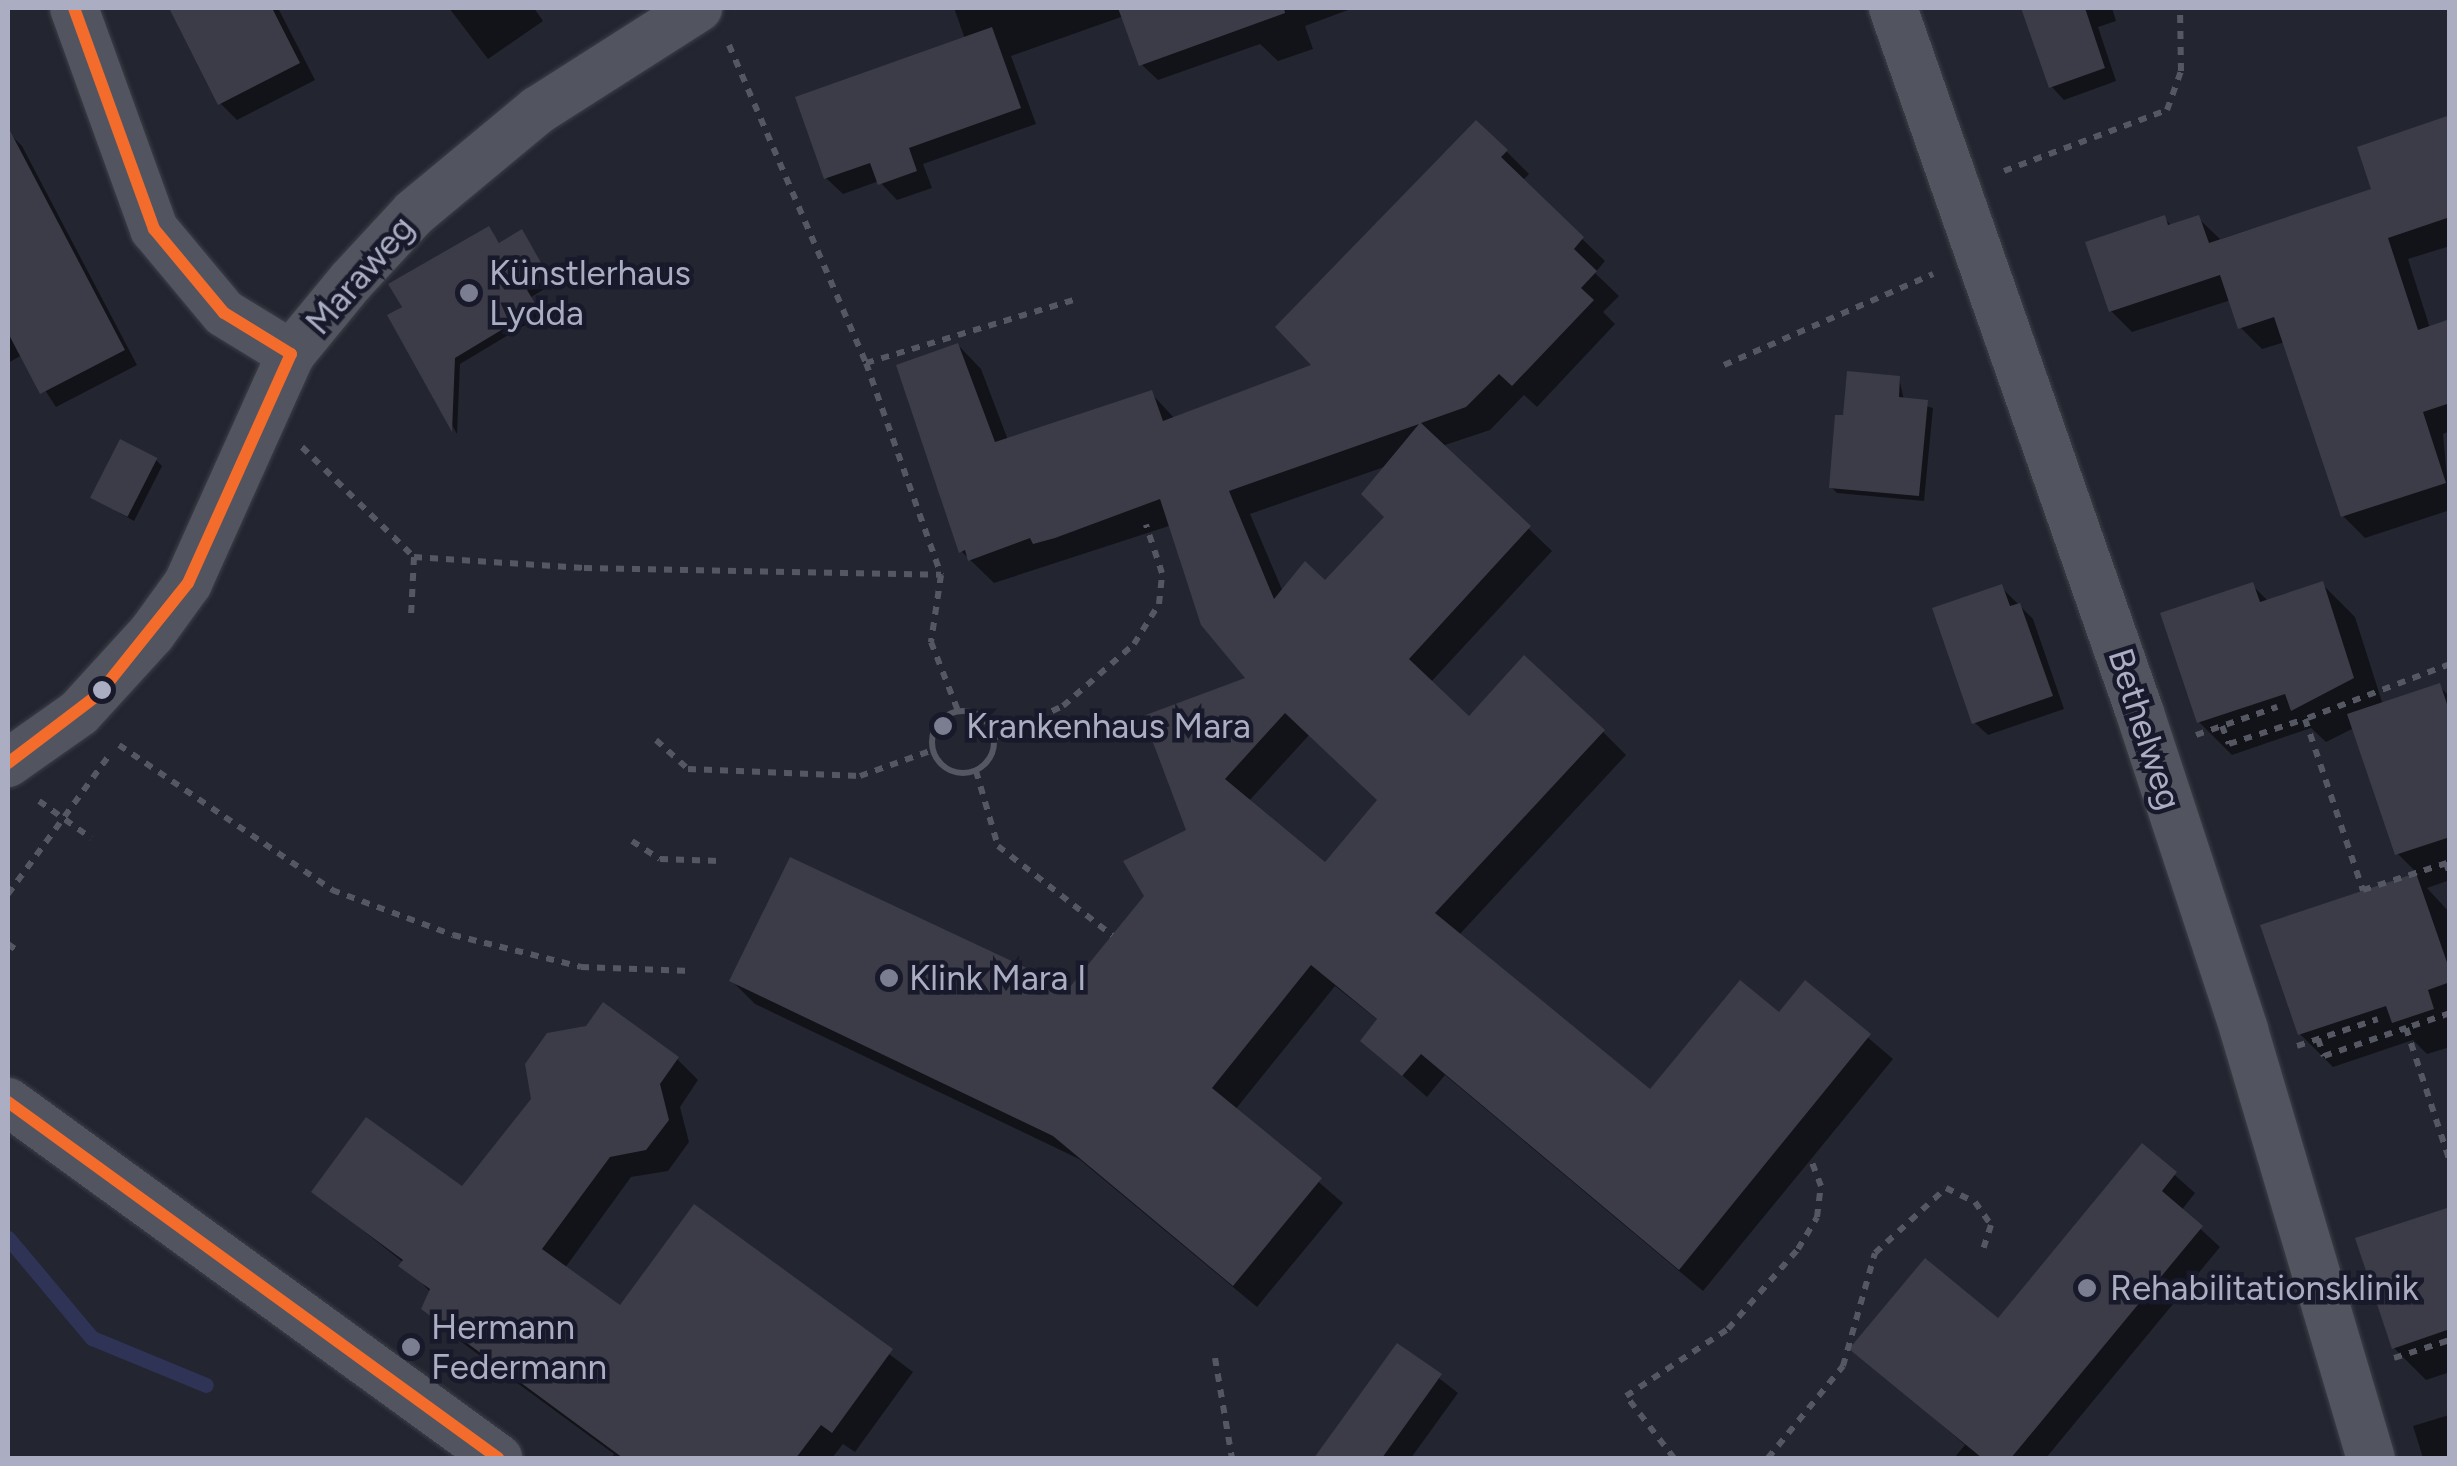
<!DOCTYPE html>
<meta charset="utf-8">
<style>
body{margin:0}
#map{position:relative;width:2457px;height:1466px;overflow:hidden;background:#232530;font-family:Figtree,sans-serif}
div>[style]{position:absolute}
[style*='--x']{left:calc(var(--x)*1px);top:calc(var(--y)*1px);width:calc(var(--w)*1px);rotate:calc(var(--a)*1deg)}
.shadow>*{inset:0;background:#0007}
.stream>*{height:15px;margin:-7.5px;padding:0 7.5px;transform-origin:7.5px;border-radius:7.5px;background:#2f3457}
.building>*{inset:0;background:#3b3c47;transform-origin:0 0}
.path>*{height:6px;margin-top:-3px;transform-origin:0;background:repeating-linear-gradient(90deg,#555862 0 8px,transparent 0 16px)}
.path>.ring{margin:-3px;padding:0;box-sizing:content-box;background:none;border:6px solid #555862;border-radius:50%}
.roads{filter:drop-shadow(0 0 2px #3d3f47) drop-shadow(0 0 2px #3d3f47)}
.street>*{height:48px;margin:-24px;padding:0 24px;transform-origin:24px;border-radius:24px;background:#52545f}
.bus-1>*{height:12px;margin:-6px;padding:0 6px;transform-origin:6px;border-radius:6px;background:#f36c2b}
.dots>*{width:28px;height:28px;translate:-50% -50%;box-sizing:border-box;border:5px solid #18192a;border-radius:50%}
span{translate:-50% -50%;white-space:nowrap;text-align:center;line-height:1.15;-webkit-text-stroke:9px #18192a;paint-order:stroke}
.poi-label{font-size:35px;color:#abadc3}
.left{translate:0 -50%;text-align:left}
.street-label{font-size:35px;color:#abadc3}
.frame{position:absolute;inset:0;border:10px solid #abadc3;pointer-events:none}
</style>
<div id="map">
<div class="shadow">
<div style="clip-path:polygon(171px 8px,278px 8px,315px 80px,237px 120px,220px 103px)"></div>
<div style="clip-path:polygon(449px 8px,534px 8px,543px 21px,488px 59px)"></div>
<div style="clip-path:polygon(954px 8px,1347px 8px,1348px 10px,1305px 26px,1313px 49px,1278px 61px,1260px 44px,1158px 80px,1141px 64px,1124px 16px,1011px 56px,1036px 124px,923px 164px,932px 188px,897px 200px,879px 181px,843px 194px,826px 178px,965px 39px)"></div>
<div style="clip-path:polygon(2023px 8px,2112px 8px,2116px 21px,2098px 27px,2116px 81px,2064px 100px,2051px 86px)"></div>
<div style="clip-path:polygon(2450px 118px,2450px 246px,2408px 259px,2430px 328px,2450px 322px,2450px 431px,2443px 434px,2450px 510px,2365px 538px,2343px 516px,2285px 342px,2262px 349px,2241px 328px,2231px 300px,2132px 332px,2111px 311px,2164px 218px,2172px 226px,2198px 218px,2220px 239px,2374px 190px)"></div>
<div style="clip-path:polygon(8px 132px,22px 146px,137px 365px,56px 407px,22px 355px,8px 363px)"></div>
<div style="clip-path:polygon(evenodd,1506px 151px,1529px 174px,1522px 181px,1605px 261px,1595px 273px,1619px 296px,1603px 312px,1615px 324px,1537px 407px,1524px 395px,1490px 430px,1442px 446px,1552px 551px,1430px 683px,1469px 719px,1603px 732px,1626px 755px,1459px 935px,1650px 1092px,1779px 1015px,1805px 984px,1893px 1059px,1703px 1291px,1445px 1075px,1427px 1097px,1363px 1041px,1379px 1021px,1335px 986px,1235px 1110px,1343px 1203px,1257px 1307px,1079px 1159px,755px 1004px,732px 981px,1070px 992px,1147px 896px,1189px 832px,1250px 679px,1172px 525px,994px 583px,961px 551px,958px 345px,981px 369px,1008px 440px,1151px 393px,1175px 419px,1315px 366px,1506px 151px,1387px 466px,1387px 517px,1325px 583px,1283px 592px,1250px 514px,1387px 466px,1506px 151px,1310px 734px,1380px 801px,1326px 865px,1248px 802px,1310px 734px)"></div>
<div style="clip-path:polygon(489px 229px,501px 245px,522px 232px,553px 284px,531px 297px,542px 315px,460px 364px,457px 434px,391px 316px)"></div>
<div style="clip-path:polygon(1899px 378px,1904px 400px,1933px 408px,1924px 501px,1837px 493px,1831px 487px,1845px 418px)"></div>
<div style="clip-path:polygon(156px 460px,162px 466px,134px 521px,93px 498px)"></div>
<div style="clip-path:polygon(2322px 584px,2355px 617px,2383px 705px,2439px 686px,2450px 697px,2450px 880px,2427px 888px,2450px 913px,2450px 1047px,2427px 1054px,2413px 1040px,2333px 1067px,2300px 1034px,2264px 926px,2419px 875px,2398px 854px,2354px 728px,2326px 742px,2311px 728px,2232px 755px,2199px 722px,2252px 585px,2268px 601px)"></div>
<div style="clip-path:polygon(2001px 587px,2033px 619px,2064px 709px,1988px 735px,1974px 722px)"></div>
<div style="clip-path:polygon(677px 1059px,698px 1080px,680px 1107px,689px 1142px,668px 1171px,631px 1177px,565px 1268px,621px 1309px,695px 1208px,913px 1372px,855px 1452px,843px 1444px,832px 1458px,611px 1458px,614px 1454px,445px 1330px,424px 1309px,431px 1293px,404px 1263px,314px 1192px,462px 1189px)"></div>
<div style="clip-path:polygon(2142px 1146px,2195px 1193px,2181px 1211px,2220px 1247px,2046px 1458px,1954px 1458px,1965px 1445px,1853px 1349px,1998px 1322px)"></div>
<div style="clip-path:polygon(2450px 1209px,2450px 1372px,2426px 1380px,2394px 1348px)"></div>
<div style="clip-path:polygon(1398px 1346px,1458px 1393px,1411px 1458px,1317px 1458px)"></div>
<div style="clip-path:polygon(2449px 1415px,2450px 1458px,2423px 1458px,2413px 1426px)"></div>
</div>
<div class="stream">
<div style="--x:8;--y:1238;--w:131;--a:50"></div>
<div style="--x:92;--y:1338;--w:123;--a:22.4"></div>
</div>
<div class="building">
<div style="clip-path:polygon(169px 8px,272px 8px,300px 63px,218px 105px)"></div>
<div style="clip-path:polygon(1118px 8px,1284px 8px,1285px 13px,1139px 66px)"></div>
<div style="clip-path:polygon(2021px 8px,2085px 8px,2105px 68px,2049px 88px)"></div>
<div style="clip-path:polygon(992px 27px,1021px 108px,909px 148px,917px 171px,878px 185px,870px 163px,824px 179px,795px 97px)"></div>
<div style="clip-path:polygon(2450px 115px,2450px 217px,2388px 238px,2418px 330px,2450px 319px,2450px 403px,2423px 412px,2446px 483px,2341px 517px,2274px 317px,2238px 329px,2220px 275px,2109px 312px,2085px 242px,2165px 215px,2168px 225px,2199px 215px,2209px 243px,2371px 189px,2357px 147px)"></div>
<div style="clip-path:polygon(evenodd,1476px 120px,1508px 150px,1501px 157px,1584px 237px,1574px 249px,1597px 271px,1581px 288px,1594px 300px,1512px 386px,1499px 374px,1466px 407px,1421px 423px,1531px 526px,1409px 659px,1469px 716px,1524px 655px,1605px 730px,1435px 913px,1650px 1089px,1740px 980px,1779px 1012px,1805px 980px,1871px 1034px,1679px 1270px,1421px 1054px,1402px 1076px,1360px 1041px,1377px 1019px,1311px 965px,1212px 1088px,1322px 1178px,1233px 1286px,1053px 1136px,729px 981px,790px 857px,1069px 988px,1144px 896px,1123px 861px,1186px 830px,1143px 716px,1245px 678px,1201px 625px,1160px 499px,1055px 538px,1033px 544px,1030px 538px,968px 561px,965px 550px,959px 553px,896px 365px,958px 343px,995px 442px,1152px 390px,1163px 421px,1311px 365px,1275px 327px,1476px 120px,1419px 424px,1361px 494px,1384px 517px,1325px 580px,1305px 561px,1274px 599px,1229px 491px,1419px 424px,1476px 120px,1285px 713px,1377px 800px,1325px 862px,1225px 779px,1285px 713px)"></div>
<div style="clip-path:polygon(8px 127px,125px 350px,40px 394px,8px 333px)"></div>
<div style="clip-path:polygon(489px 226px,499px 243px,522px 229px,549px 277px,527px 290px,538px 308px,455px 358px,452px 432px,387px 315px,402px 307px,388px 284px)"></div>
<div style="clip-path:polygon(1847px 371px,1900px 376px,1899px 397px,1928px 400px,1919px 496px,1829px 488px,1835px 415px,1843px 415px)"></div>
<div style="left:120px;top:439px;width:42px;height:66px;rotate:27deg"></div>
<div style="clip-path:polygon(2323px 581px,2354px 678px,2291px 711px,2285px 694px,2197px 723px,2160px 613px,2253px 582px,2260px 602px)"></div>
<div style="clip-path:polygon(2002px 584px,2010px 606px,2020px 603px,2053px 696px,1972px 724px,1932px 608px)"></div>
<div style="clip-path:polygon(2440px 683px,2450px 713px,2450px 837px,2395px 855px,2347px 714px)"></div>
<div style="clip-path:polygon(2416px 873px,2450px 971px,2450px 982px,2428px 990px,2434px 1009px,2392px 1023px,2386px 1006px,2298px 1035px,2260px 925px)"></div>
<div style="clip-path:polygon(603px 1002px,679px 1057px,660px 1084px,669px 1120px,646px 1150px,610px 1157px,542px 1249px,620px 1305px,694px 1204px,893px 1349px,832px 1433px,821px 1425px,796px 1458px,623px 1458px,421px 1309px,430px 1289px,398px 1266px,403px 1260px,311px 1192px,366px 1117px,462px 1186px,531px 1099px,525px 1064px,547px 1033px,586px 1026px)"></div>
<div style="clip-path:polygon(2142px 1143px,2177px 1172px,2162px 1191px,2203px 1226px,2011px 1458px,1982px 1458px,1849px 1349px,1925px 1258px,1998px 1318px)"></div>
<div style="clip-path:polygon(2450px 1207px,2450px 1329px,2392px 1349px,2355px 1238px)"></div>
<div style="clip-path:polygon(1397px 1343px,1442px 1374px,1382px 1458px,1314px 1458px)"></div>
</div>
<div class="path">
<div style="--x:729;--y:45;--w:346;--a:66.7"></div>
<div style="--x:866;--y:363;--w:225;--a:70.5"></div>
<div style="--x:941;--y:575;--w:68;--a:98.5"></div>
<div style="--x:931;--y:642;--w:74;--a:68.6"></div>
<div style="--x:2004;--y:171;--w:174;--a:-20.5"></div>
<div style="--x:2167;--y:110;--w:41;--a:-70.3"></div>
<div style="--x:2181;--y:71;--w:63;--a:-90.9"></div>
<div style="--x:866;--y:363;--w:220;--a:-16.9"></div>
<div style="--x:1724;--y:365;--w:228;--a:-23.5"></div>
<div style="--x:302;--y:447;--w:157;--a:44.5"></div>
<div style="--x:414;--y:557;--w:59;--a:92.9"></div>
<div style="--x:414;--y:557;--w:170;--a:3.7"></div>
<div style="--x:584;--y:568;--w:357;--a:1.1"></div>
<div style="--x:2450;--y:664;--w:155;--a:159.2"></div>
<div style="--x:2305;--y:719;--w:181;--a:71.3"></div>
<div style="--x:2363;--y:890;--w:91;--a:-17.8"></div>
<div class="ring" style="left:932px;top:711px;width:56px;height:56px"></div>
<div style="--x:2222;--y:726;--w:19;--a:69"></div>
<div style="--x:2229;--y:744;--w:80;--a:-18.2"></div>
<div style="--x:2196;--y:735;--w:86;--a:-19.1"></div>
<div style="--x:994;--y:738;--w:76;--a:-24.9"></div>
<div style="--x:1063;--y:706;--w:94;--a:-41.1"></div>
<div style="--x:1134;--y:644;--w:47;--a:-58"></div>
<div style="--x:1159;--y:604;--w:31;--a:-84"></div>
<div style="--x:1162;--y:573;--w:51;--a:-108.4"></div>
<div style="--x:656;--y:740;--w:43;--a:42.2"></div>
<div style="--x:688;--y:769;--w:172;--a:2.3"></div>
<div style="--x:860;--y:776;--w:77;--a:-19.6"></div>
<div style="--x:119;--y:745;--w:258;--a:34.2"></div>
<div style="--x:332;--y:890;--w:129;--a:20.4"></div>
<div style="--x:453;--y:935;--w:132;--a:14"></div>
<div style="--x:581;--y:967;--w:110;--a:2.1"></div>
<div style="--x:976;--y:771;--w:78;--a:73.7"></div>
<div style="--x:998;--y:846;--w:145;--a:38"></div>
<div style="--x:39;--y:801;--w:64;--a:35.4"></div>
<div style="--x:632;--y:841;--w:33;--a:33"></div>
<div style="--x:660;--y:859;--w:60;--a:1.9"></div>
<div style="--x:2446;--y:863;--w:12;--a:70"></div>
<div style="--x:8;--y:894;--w:170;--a:-53.9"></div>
<div style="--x:8;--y:944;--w:9;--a:36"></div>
<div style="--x:2450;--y:1013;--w:46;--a:161.2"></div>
<div style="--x:2406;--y:1028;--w:141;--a:71.8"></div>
<div style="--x:2318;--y:1039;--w:18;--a:71"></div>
<div style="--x:2324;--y:1056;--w:87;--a:-18.9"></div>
<div style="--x:2297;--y:1046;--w:85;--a:-18.4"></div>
<div style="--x:1215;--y:1358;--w:101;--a:80.4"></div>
<div style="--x:2394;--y:1358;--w:59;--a:-17.8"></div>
<div style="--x:1674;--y:1458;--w:78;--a:-127.7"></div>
<div style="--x:1626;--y:1396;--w:122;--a:-33.3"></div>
<div style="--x:1728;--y:1329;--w:106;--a:-48.8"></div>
<div style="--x:1798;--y:1249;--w:37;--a:-59"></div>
<div style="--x:1817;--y:1217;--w:31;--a:-83"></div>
<div style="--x:1821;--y:1186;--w:28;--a:-111"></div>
<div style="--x:1768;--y:1458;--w:119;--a:-50.8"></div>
<div style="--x:1843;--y:1366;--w:117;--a:-74.2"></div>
<div style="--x:1875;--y:1253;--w:96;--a:-42.5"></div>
<div style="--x:1946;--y:1188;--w:32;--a:26"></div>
<div style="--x:1975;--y:1202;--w:28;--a:55"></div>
<div style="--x:1991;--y:1225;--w:28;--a:108"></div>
</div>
<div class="roads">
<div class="street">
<div style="--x:74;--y:8;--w:235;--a:70.1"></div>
<div style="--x:154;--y:229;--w:109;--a:50.2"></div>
<div style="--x:224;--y:313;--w:79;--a:31.5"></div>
<div style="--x:1893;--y:8;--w:747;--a:70.69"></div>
<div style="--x:2140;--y:713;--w:334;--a:71.8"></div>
<div style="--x:2244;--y:1030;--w:446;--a:73.5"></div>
<div style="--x:8;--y:763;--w:87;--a:-35.2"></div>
<div style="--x:79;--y:713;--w:108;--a:-47.6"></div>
<div style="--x:152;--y:633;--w:62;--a:-54.2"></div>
<div style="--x:188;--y:583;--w:251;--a:-65.8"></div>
<div style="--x:291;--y:354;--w:94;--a:-50.6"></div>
<div style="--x:351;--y:281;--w:93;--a:-47.2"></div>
<div style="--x:414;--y:213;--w:161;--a:-39.7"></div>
<div style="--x:538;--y:110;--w:190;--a:-32.5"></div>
<div style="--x:8;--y:1102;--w:606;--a:36"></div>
</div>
</div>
<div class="bus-1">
<div style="--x:8;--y:763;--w:114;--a:-37.2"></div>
<div style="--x:99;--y:694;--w:142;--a:-51.3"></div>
<div style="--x:188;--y:583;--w:251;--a:-65.8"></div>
<div style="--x:291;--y:354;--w:79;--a:-148.5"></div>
<div style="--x:224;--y:313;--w:109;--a:-129.8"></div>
<div style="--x:154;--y:229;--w:235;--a:-109.9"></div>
<div style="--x:8;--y:1102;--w:606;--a:36"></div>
</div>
<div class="dots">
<div style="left:469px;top:293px;background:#7b7d90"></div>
<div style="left:102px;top:690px;background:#abadc3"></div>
<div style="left:943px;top:726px;background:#7b7d90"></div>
<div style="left:889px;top:978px;background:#7b7d90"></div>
<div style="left:2087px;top:1288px;background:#7b7d90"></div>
<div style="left:411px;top:1347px;background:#7b7d90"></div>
</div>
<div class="poi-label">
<span class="left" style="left:489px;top:293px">Künstlerhaus<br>Lydda</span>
<span class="left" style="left:966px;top:726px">Krankenhaus Mara</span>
<span class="left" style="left:909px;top:978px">Klink Mara I</span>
<span class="left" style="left:2110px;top:1288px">Rehabilitationsklinik</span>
<span class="left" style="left:431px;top:1347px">Hermann<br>Federmann</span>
</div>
<div class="street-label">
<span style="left:360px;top:275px;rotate:-49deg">Maraweg</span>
<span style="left:2145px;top:729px;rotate:72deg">Bethelweg</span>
</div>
<div class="frame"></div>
</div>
